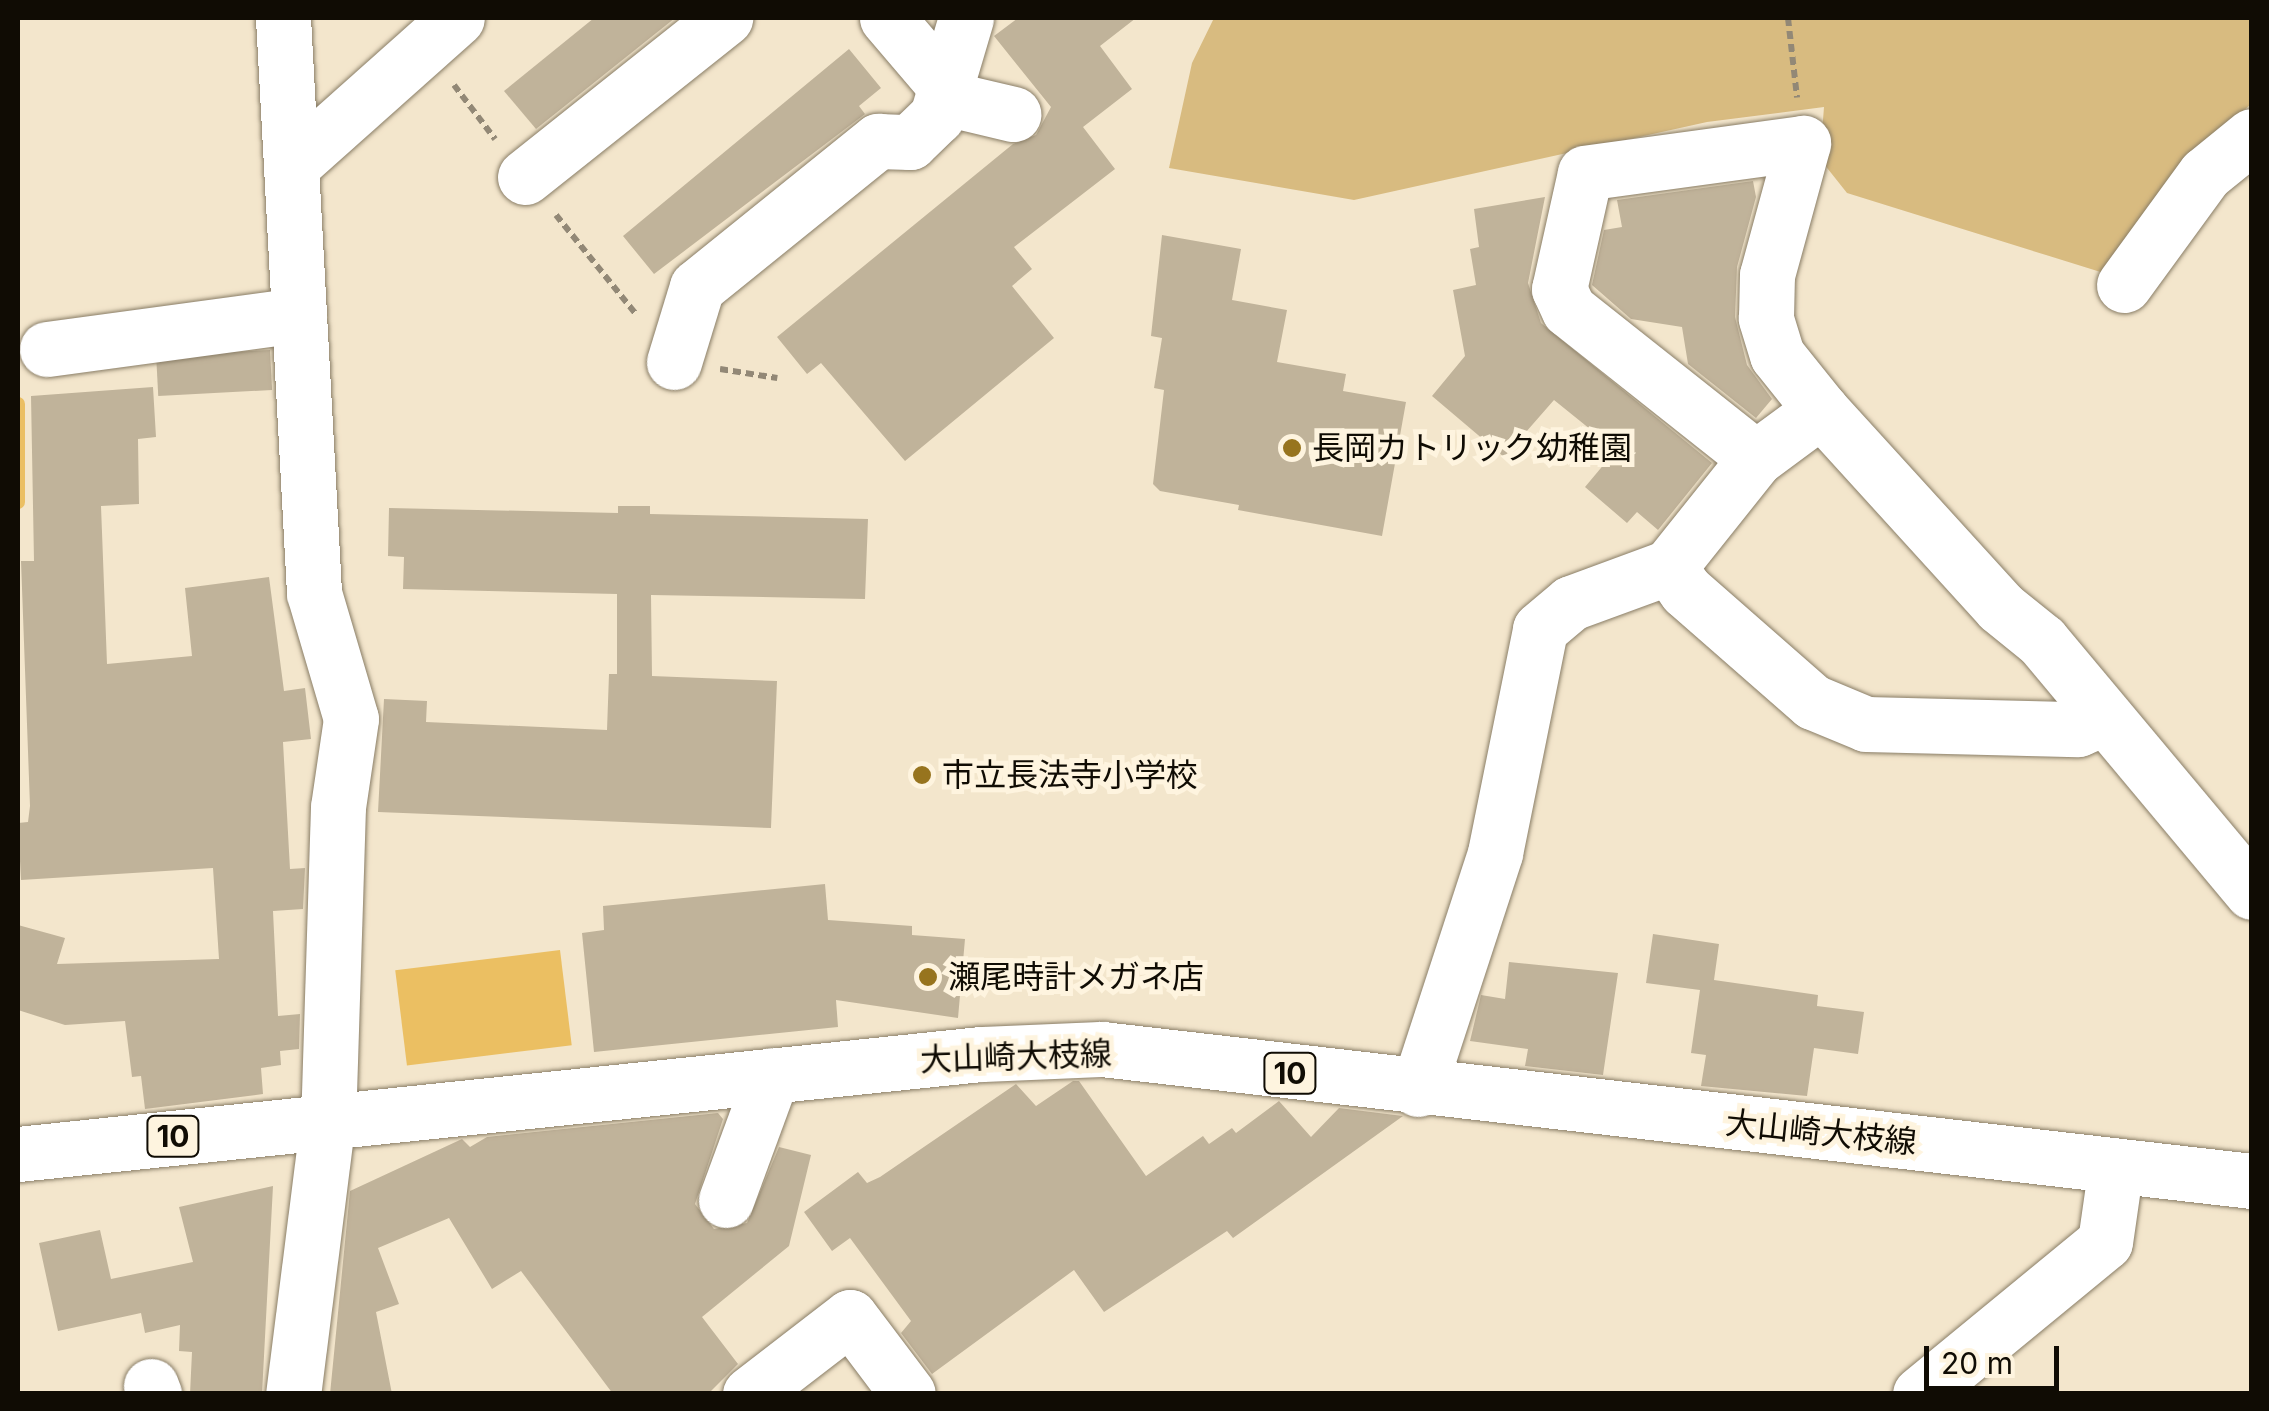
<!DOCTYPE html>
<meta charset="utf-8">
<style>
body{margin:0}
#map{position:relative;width:2269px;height:1411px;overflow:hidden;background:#f3e6cc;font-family:Inter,"Noto Sans JP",sans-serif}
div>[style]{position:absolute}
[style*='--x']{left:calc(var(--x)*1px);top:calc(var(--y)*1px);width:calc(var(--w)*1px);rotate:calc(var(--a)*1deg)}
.green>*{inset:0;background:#d8bb80}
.water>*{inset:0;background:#ebbf62;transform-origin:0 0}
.stream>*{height:14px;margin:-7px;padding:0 7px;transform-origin:7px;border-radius:7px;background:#ebbf62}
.building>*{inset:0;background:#c0b39a;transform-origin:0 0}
.path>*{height:6px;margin-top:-3px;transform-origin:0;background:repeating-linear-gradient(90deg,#928876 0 8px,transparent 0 13px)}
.roads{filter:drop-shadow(0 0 2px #897d66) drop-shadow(0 0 2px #897d66)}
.minor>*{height:55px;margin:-27.5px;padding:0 27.5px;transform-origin:27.5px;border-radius:27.5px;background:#fff}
.major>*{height:55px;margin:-27.5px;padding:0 27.5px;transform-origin:27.5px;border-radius:27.5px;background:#fff}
.dots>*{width:28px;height:28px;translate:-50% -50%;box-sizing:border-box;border:5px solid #fef4df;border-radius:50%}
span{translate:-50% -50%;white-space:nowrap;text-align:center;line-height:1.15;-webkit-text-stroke:10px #fef4df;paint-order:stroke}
.shield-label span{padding:2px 8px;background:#fef4df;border:2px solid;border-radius:8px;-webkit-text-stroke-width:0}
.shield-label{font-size:30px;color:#100c04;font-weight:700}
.poi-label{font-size:32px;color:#100c04}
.left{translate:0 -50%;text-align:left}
.street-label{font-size:32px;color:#100c04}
.frame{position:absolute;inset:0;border:20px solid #100c04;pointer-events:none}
.scale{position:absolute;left:1924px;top:1346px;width:135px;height:45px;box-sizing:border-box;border:5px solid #100c04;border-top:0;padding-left:12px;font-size:30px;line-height:35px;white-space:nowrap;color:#100c04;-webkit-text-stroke:8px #fef4df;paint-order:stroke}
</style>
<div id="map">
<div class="green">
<div style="clip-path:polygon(1214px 18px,2251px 18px,2251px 104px,2182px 165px,2107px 274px,1847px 193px,1820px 159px,1824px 107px,1707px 122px,1354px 200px,1169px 168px,1192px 63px)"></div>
</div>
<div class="water">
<div style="left:560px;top:950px;width:96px;height:166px;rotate:83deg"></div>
</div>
<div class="stream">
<div style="--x:18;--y:404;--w:98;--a:90"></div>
</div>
<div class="building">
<div style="clip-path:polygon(594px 18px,675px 18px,536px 129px,504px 91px)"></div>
<div style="clip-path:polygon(1018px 18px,1136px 18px,1100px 46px,1132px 89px,1083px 127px,1115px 169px,1014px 247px,1032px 269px,1012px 286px,1054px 338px,905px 461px,821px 363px,807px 374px,777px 337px,1013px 144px,1036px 135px,1051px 107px,994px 36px)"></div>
<div style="clip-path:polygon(849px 49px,881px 88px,859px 106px,865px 114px,654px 274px,623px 236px)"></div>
<div style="clip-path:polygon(1753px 181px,1756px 197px,1737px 267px,1735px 317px,1747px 365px,1772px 399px,1756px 418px,1688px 364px,1682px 327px,1631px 319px,1592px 285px,1604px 230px,1622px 227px,1617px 200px)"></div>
<div style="clip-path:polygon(1545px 197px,1528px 283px,1541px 323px,1712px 463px,1658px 530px,1637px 512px,1627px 523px,1585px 487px,1616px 450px,1554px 400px,1504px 457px,1432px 396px,1465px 356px,1453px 290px,1476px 285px,1470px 249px,1479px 247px,1474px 209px)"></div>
<div style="clip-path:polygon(1162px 235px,1241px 249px,1232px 300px,1287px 310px,1277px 362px,1346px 374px,1343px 391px,1406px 402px,1382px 536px,1238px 510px,1239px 505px,1160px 491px,1153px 484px,1164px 390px,1154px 388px,1162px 338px,1151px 336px)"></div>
<div style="left:270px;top:350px;width:40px;height:114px;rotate:87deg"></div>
<div style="clip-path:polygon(153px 387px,156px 437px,138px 439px,139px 504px,101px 506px,107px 664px,192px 656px,185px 588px,269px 577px,284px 691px,305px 688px,311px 739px,283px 742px,290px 869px,305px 868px,303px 909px,273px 911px,278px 1016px,300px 1014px,299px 1049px,280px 1051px,281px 1065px,261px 1068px,263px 1094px,145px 1109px,141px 1076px,132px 1077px,125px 1021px,65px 1025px,18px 1010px,18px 925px,65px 938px,57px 964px,219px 959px,213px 868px,21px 880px,18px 823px,28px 822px,30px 806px,21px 561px,34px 561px,31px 396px)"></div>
<div style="clip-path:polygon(618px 506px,650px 506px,650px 514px,868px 519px,865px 599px,651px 595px,652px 676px,777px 681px,771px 828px,378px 812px,384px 699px,427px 701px,426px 722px,607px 730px,609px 674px,617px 674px,617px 594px,403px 589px,404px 557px,388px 556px,389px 508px,618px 513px)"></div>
<div style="clip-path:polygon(825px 884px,828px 920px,912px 926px,912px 935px,965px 939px,958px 1018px,836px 1000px,838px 1027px,594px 1052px,582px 933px,604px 930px,603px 906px)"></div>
<div style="clip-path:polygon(1653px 934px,1719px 944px,1714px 980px,1818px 995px,1817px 1006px,1864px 1012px,1858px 1054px,1814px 1048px,1807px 1096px,1701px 1086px,1706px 1055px,1691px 1053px,1700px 990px,1646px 983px)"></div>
<div style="clip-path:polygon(1509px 962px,1618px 973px,1603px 1075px,1525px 1066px,1528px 1049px,1470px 1041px,1481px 995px,1505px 999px)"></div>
<div style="clip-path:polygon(1073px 1081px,1079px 1081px,1146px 1176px,1203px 1136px,1209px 1144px,1232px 1128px,1236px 1133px,1279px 1101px,1311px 1137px,1339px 1108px,1403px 1116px,1233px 1238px,1227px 1231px,1104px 1312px,1074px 1270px,932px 1374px,901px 1333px,911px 1321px,850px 1238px,832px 1251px,804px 1212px,858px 1172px,867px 1183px,880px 1177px,1016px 1084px,1036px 1106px)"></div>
<div style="clip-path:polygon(718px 1113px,723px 1119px,695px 1204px,714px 1229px,747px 1223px,779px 1147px,811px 1155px,789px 1246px,702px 1317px,738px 1364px,708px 1394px,613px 1394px,521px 1271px,492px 1289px,449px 1218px,378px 1248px,399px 1304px,376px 1312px,392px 1394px,330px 1394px,350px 1191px,462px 1139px,470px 1147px,487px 1137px)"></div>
<div style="clip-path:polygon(273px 1186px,262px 1394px,190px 1394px,192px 1352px,179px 1351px,180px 1325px,145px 1333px,141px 1313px,58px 1331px,39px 1243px,100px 1230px,111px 1279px,193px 1262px,179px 1207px)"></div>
</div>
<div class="path">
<div style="--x:1788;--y:18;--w:80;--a:83.5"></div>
<div style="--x:454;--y:85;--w:68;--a:52.8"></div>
<div style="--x:556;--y:215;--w:127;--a:51.1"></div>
<div style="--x:720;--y:369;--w:58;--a:9"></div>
</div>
<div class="roads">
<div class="minor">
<div style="--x:283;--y:18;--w:576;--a:86.91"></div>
<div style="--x:314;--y:593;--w:131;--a:73.6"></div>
<div style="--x:351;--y:719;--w:89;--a:98.4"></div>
<div style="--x:338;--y:807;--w:311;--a:91.8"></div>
<div style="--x:328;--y:1118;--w:278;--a:97.2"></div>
<div style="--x:887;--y:18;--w:109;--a:49.5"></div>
<div style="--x:958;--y:101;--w:57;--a:13.3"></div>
<div style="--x:291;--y:166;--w:222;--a:-41.7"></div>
<div style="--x:525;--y:177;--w:256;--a:-38.5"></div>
<div style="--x:2124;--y:285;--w:137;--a:-53.9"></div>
<div style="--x:2205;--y:174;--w:60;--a:-39"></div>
<div style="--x:47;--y:349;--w:254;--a:-7.7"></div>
<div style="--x:674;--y:362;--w:78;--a:-73"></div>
<div style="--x:697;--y:287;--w:233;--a:-38.9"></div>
<div style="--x:878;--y:141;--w:32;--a:2"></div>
<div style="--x:910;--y:142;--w:37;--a:-44"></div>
<div style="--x:937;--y:116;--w:102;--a:-73.5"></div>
<div style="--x:1821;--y:410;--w:266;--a:47.7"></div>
<div style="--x:2000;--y:607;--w:54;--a:39"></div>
<div style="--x:2042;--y:641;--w:327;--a:50.1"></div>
<div style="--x:1669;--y:567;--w:29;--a:55"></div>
<div style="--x:1686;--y:591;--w:169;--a:41.2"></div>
<div style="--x:1813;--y:702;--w:57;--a:22.5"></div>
<div style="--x:1866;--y:724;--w:212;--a:1.4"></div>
<div style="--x:2078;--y:729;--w:28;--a:-23"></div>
<div style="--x:1418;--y:1089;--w:248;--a:-71.9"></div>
<div style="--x:1495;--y:853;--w:228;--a:-78.6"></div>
<div style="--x:1540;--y:629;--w:40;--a:-40"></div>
<div style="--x:1571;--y:603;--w:104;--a:-20.2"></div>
<div style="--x:1669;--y:567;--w:139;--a:-51.4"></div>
<div style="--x:1756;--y:458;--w:81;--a:-36.4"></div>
<div style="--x:1821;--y:410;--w:70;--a:-128.7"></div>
<div style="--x:1777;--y:355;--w:39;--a:-107"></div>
<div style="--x:1766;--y:318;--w:43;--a:-88.7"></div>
<div style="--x:1767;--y:275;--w:137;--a:-74.7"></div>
<div style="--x:1803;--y:143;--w:220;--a:172.2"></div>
<div style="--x:1585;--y:173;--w:119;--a:102.6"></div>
<div style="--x:1559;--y:289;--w:23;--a:65"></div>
<div style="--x:1569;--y:310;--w:238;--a:38.4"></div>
<div style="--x:726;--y:1200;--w:133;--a:-69.8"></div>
<div style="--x:151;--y:1386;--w:9;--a:69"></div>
<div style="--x:750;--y:1394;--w:126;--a:-37.6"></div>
<div style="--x:850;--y:1317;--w:96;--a:53"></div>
<div style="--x:1920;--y:1394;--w:239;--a:-39.4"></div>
<div style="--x:2105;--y:1242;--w:77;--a:-81.8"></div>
</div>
<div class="major">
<div style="--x:18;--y:1154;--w:968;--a:-5.93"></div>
<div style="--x:981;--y:1054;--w:121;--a:-2.4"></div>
<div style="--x:1102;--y:1049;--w:1158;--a:6.55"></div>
</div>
</div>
<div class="dots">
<div style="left:1292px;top:448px;background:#97741e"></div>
<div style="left:922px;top:775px;background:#97741e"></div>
<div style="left:928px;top:977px;background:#97741e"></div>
</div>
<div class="shield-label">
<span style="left:1290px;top:1073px">10</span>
<span style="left:173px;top:1136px">10</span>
</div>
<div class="poi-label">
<span class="left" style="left:1312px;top:448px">長岡カトリック幼稚園</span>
<span class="left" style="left:942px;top:775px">市立長法寺小学校</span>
<span class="left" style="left:948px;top:977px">瀬尾時計メガネ店</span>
</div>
<div class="street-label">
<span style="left:1016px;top:1057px;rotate:-2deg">大山崎大枝線</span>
<span style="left:1821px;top:1133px;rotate:6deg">大山崎大枝線</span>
</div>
<div class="frame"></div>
<div class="scale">20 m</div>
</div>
